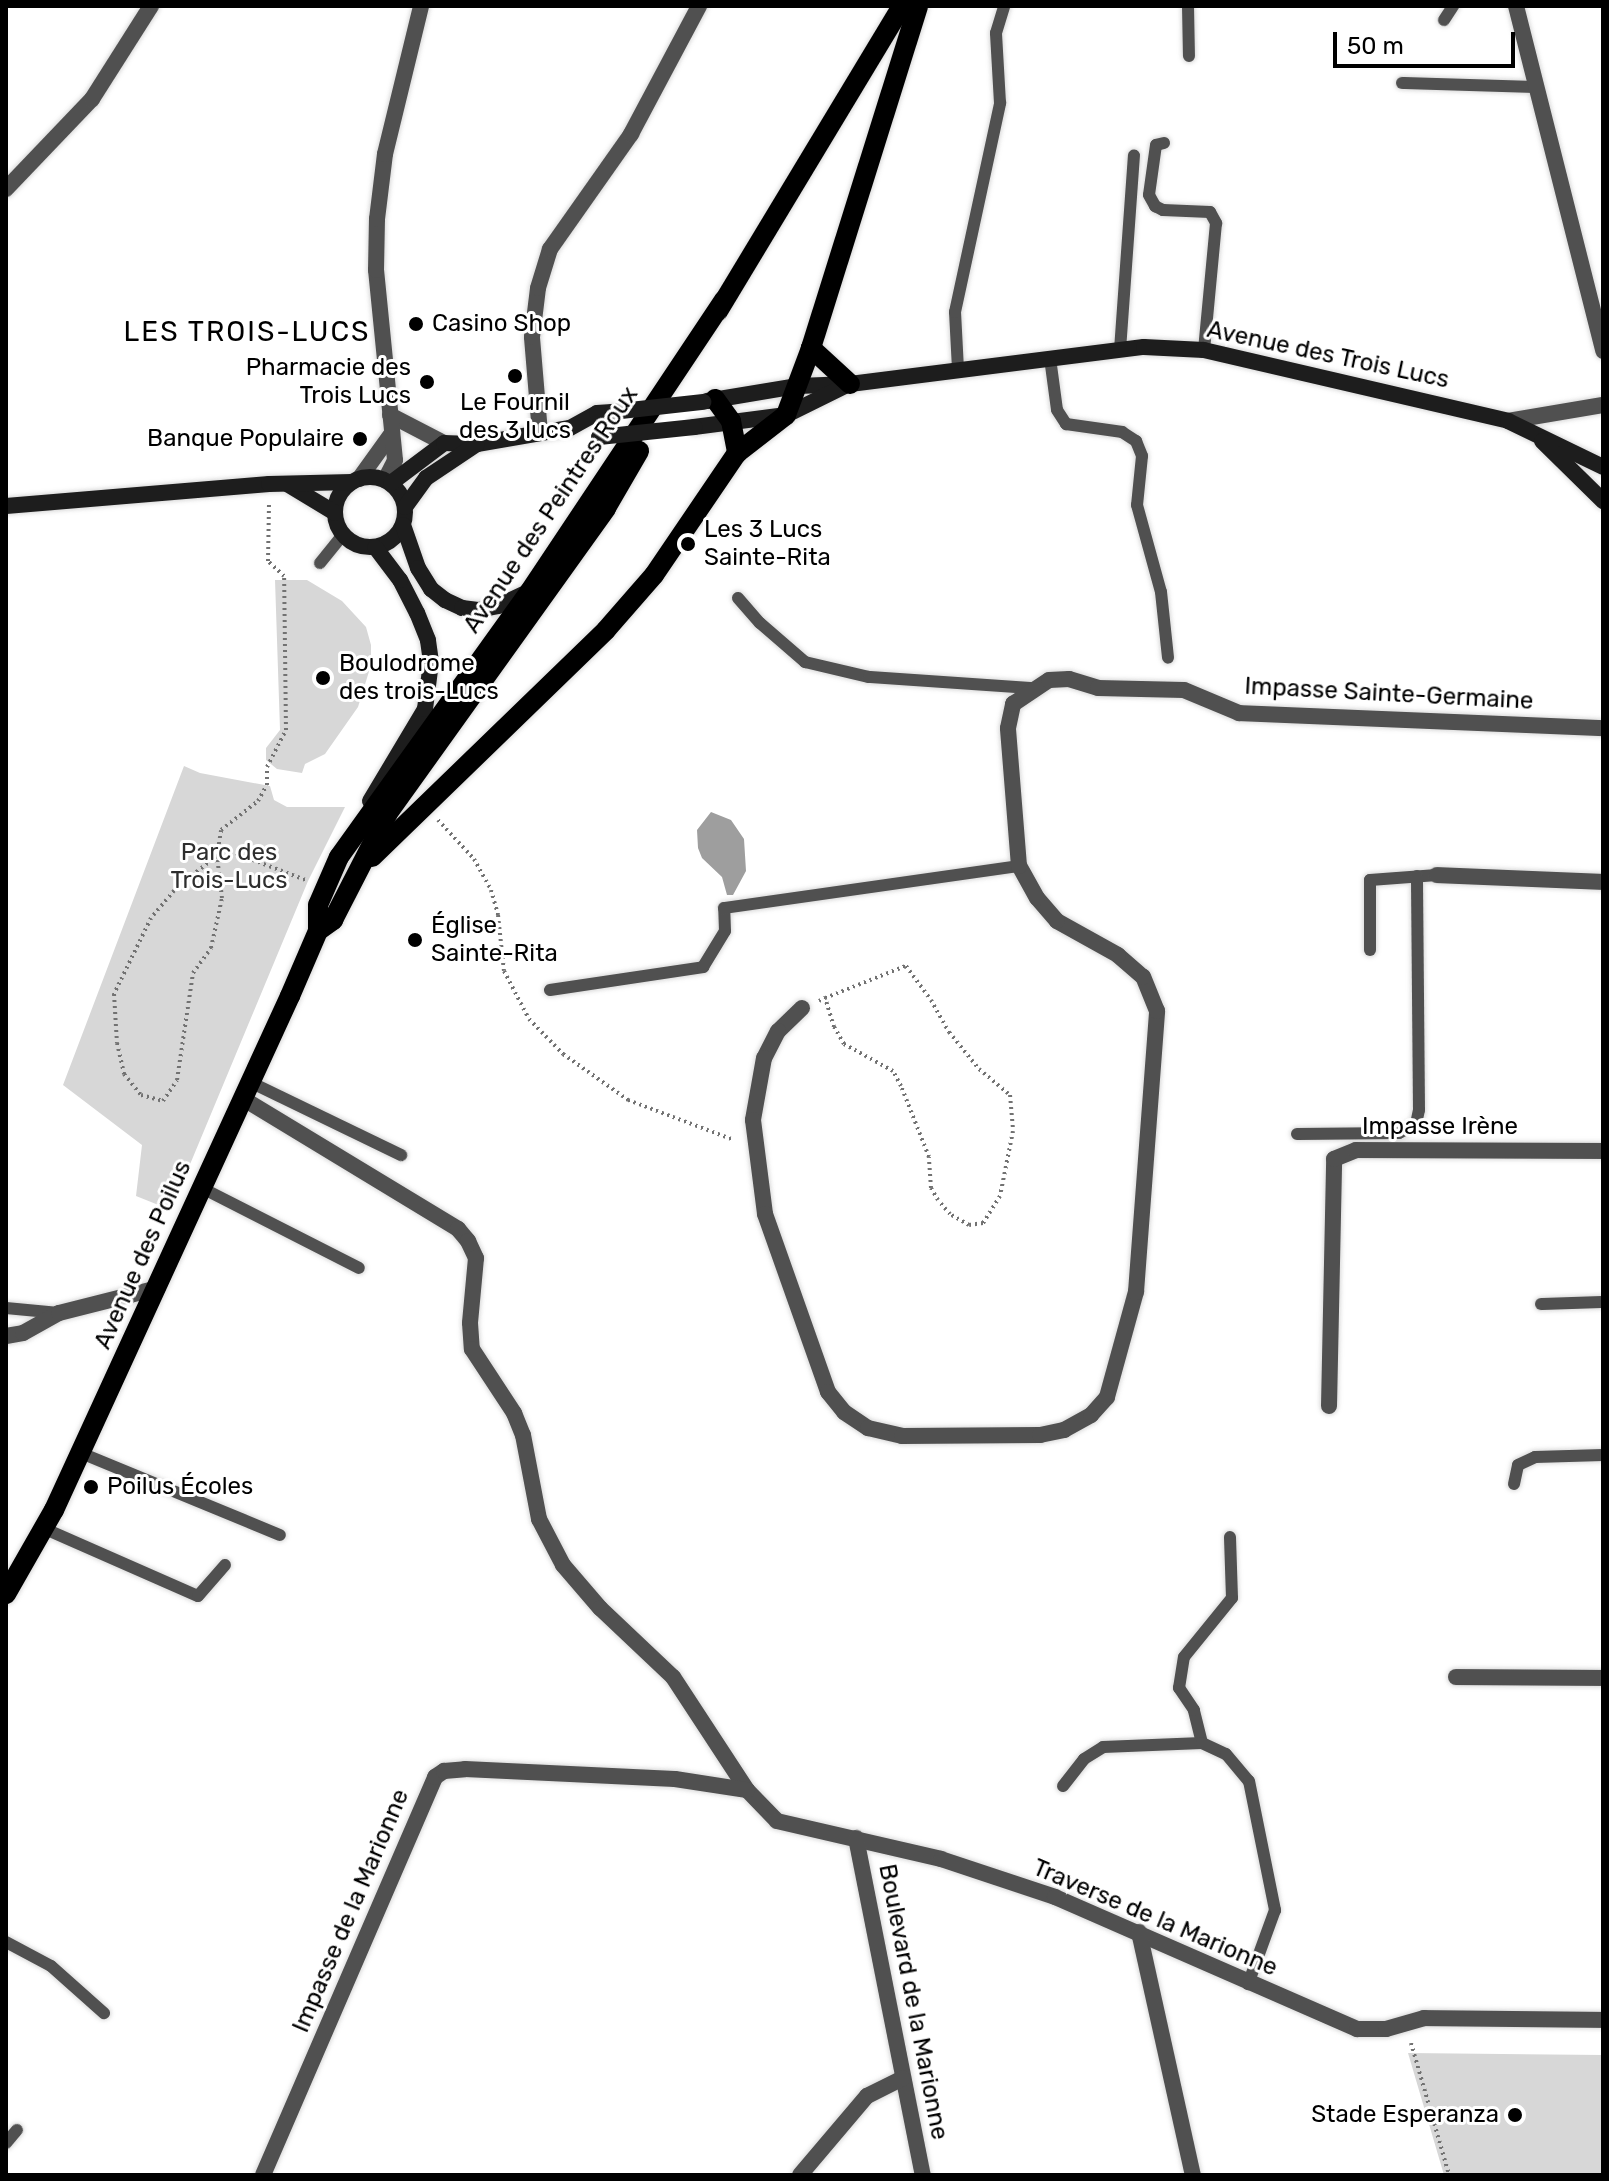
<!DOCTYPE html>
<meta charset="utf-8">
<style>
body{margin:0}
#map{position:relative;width:1609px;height:2181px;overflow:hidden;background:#fff;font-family:Rubik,sans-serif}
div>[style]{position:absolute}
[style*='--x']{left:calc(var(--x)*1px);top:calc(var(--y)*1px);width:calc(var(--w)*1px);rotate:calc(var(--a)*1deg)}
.green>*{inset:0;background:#d7d7d7}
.water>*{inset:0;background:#9e9e9e}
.path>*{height:4px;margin-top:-2px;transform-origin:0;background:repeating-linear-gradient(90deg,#727272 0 2px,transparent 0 6px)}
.roads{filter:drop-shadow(0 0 2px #dbdbdb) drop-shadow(0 0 2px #dbdbdb)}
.service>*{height:12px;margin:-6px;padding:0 6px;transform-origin:6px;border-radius:6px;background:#505050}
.minor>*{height:16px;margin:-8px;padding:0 8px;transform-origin:8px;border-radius:8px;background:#505050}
.tertiary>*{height:16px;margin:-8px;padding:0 8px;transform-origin:8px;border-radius:8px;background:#505050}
.secondary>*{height:16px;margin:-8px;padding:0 8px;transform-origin:8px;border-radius:8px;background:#1d1d1d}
.secondary>.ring{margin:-8px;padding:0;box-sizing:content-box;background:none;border:16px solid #1d1d1d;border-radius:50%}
.primary>*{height:20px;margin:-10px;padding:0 10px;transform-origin:10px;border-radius:10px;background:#000}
.secondary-bridge>*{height:16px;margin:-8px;padding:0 8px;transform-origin:8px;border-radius:8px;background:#1d1d1d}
.dots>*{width:22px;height:22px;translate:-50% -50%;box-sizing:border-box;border:4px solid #fff;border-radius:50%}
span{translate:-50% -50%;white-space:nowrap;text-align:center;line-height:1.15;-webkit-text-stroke:6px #fff;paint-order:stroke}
.poi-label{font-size:24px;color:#000}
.left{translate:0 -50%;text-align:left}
.right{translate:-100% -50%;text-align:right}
.street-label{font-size:24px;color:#000}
.park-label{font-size:24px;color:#2e2e2e}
.quarter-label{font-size:28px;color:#000;letter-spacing:2px}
.frame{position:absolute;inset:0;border:8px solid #000;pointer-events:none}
.scale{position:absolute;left:1333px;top:32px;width:182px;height:36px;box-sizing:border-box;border:4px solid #000;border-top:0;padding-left:10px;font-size:24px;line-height:28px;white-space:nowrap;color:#000;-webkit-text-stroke:6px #fff;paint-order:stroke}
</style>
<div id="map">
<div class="green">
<div style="clip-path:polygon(275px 580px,307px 580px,342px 601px,366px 627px,371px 645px,371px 665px,358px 707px,325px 754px,305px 764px,302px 773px,277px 769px,266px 760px,266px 748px,280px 730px)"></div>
<div style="clip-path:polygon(184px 766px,200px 773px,270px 786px,274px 800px,287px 807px,345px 807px,308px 881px,171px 1210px,136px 1196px,142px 1145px,63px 1085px)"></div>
<div style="clip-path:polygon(1408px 2053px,1603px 2055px,1603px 2175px,1444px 2175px)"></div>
</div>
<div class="water">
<div style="clip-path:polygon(711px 812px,731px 820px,744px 839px,746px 871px,733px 895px,727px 895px,722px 877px,702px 858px,698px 848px,697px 830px)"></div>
</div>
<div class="path">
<div style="--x:438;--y:820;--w:53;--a:47.3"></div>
<div style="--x:474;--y:859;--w:35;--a:61"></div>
<div style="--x:491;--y:890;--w:26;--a:74"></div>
<div style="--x:498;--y:915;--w:56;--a:83.9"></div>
<div style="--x:504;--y:971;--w:54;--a:62.5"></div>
<div style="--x:529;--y:1019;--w:49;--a:45.8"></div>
<div style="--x:563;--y:1054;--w:80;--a:35.3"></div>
<div style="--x:628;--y:1100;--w:113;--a:20.7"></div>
<div style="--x:219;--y:847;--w:93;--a:20.8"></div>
<div style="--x:217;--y:856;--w:49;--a:142.4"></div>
<div style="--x:178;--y:886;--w:42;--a:130.2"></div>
<div style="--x:151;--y:918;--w:85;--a:116"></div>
<div style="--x:114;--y:994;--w:49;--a:86.5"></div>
<div style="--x:117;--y:1043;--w:32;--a:77"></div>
<div style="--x:124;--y:1074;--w:27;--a:51"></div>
<div style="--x:141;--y:1095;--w:23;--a:15"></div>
<div style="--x:163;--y:1101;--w:25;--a:-56"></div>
<div style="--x:177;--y:1080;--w:108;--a:-81.5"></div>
<div style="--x:193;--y:973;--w:31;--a:-54"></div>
<div style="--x:211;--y:948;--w:51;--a:-77.6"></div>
<div style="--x:222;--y:898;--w:42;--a:-96.8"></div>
<div style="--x:217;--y:856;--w:26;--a:-81"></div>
<div style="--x:221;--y:830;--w:47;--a:-38.1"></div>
<div style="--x:258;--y:801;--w:18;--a:-61"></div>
<div style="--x:267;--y:785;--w:18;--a:-90"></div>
<div style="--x:267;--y:767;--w:42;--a:-62.8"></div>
<div style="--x:286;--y:730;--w:154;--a:-90.7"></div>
<div style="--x:284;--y:576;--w:22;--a:-137"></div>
<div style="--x:268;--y:561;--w:58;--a:-89"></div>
<div style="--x:819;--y:1001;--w:7;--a:-27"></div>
<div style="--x:825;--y:998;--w:87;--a:-21.6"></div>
<div style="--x:906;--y:966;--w:42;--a:53.7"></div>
<div style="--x:931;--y:1000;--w:37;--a:61"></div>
<div style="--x:949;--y:1032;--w:48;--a:51"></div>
<div style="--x:979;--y:1069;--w:40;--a:40"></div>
<div style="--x:1010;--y:1095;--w:36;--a:85"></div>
<div style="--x:1013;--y:1131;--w:66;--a:101.3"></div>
<div style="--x:1000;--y:1196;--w:32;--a:122"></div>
<div style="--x:983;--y:1223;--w:14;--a:172"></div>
<div style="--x:969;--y:1225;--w:22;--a:-150"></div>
<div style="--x:950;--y:1214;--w:18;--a:-131"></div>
<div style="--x:938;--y:1200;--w:14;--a:-120"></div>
<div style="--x:931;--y:1188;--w:31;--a:-94"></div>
<div style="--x:929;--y:1157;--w:76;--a:-111.5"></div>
<div style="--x:901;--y:1086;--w:17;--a:-118"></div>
<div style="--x:893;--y:1071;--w:56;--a:-151.1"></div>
<div style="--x:844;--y:1044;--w:20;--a:-120"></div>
<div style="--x:834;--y:1027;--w:30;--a:-107"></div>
<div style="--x:1411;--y:2043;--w:137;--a:73.9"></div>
</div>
<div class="roads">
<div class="service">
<div style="--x:1188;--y:6;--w:50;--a:88.9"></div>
<div style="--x:1444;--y:20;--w:17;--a:-57"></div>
<div style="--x:1402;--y:83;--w:135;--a:1.7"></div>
<div style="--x:1164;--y:143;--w:8;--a:166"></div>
<div style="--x:1156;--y:145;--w:50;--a:98"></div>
<div style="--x:1149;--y:195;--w:13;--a:61"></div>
<div style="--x:1155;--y:206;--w:9;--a:27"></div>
<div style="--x:1163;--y:210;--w:47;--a:2.4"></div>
<div style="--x:1210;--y:212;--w:13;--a:61"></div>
<div style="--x:1216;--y:223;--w:128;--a:95.4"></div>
<div style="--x:1120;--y:350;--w:195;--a:-85.9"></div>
<div style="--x:1050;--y:358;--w:52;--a:82.3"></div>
<div style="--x:1057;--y:410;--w:17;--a:57"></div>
<div style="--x:1066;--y:424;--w:57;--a:8.1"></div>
<div style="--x:1122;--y:432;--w:17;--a:33"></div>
<div style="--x:1136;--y:441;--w:16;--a:68"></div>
<div style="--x:1142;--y:456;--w:49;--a:95.8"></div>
<div style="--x:1137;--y:505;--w:90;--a:74.6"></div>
<div style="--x:1161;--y:592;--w:66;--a:83.9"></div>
<div style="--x:958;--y:369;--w:57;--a:-93"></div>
<div style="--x:955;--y:312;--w:214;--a:-77.8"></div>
<div style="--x:1000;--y:103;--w:70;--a:-93.3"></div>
<div style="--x:996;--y:33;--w:28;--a:-73"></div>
<div style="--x:320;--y:563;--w:36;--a:-51"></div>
<div style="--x:738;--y:598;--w:33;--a:49"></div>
<div style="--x:760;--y:623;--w:60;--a:40.9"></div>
<div style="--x:805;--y:662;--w:66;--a:13.2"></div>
<div style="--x:869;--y:677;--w:163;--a:3.9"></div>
<div style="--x:1370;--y:950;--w:70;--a:-90"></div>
<div style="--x:1370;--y:880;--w:67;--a:-4.3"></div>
<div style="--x:550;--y:990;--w:155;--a:-8.5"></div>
<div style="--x:703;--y:967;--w:42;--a:-58.6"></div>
<div style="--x:725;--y:931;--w:23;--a:-92"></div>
<div style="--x:724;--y:908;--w:298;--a:-8.1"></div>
<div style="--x:250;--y:1082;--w:168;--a:25.8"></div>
<div style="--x:1297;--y:1134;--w:102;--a:-0.6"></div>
<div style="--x:1399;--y:1133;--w:19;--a:-28"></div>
<div style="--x:1416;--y:1124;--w:14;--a:-78"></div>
<div style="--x:1419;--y:1110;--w:234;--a:-90.5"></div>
<div style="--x:202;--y:1188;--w:176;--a:27"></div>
<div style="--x:1541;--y:1304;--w:62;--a:-1.8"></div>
<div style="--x:6;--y:1308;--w:53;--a:5.4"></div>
<div style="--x:81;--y:1453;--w:215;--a:22.4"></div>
<div style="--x:1514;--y:1484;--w:19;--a:-78"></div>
<div style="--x:1518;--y:1465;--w:19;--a:-25"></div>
<div style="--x:1535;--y:1457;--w:68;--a:-1.7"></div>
<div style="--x:43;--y:1528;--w:169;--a:23.7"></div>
<div style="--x:198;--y:1596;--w:41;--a:-48.9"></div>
<div style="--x:1202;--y:1743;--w:34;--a:-104"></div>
<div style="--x:1194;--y:1710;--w:27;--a:-124"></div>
<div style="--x:1179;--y:1688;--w:31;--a:-81"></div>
<div style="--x:1184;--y:1657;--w:76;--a:-50.9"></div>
<div style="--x:1232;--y:1598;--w:61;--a:-91.9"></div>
<div style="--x:1063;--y:1786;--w:34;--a:-52"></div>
<div style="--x:1084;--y:1759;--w:22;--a:-32"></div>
<div style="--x:1103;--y:1747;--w:99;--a:-2.3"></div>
<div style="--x:1202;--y:1743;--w:26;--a:25"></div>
<div style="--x:1226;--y:1754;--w:35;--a:50"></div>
<div style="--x:1249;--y:1781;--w:132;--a:78.6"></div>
<div style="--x:1275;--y:1910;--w:79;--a:110"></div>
<div style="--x:6;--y:1942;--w:51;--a:28.1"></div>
<div style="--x:51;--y:1966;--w:71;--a:41.6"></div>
<div style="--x:6;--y:2143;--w:17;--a:-50"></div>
</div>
<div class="minor">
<div style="--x:1516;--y:6;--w:356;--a:75.8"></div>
<div style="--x:6;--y:189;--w:124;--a:-46.3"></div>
<div style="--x:92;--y:99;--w:110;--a:-57.6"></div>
<div style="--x:1508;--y:421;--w:96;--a:-9.6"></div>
<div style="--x:540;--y:433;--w:96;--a:-94.8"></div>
<div style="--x:532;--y:337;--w:49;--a:-83"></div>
<div style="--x:538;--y:288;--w:41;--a:-72.9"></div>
<div style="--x:550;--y:249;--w:141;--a:-54.8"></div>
<div style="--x:631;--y:134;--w:145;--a:-62"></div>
<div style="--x:1437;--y:875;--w:166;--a:2.4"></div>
<div style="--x:802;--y:1008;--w:33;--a:136"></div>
<div style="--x:778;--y:1031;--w:30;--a:117"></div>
<div style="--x:764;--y:1058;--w:63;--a:100.1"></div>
<div style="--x:753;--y:1120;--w:95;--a:82.7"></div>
<div style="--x:765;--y:1214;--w:189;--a:70.5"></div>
<div style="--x:828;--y:1392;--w:26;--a:51"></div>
<div style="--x:844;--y:1412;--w:29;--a:34"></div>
<div style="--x:868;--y:1428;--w:35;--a:13"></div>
<div style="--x:902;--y:1436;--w:138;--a:-0.4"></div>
<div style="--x:1040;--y:1435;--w:25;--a:-12"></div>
<div style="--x:1064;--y:1430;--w:31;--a:-29"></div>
<div style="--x:1091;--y:1415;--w:24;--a:-48"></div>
<div style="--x:1107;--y:1397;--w:109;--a:-74.6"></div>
<div style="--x:1136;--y:1292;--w:282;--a:-85.7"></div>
<div style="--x:1157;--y:1011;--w:37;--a:-112"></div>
<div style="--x:1143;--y:977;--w:33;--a:-139"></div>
<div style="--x:1118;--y:955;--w:70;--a:-150.9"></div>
<div style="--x:1057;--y:921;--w:30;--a:-131"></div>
<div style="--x:1037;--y:898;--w:37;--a:-119"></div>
<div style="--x:1019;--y:866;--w:138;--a:-94.6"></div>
<div style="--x:1008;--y:728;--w:25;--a:-78"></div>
<div style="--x:1013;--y:704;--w:43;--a:-33.7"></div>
<div style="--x:1049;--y:680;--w:20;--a:-3"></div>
<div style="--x:1069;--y:679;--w:30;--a:17"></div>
<div style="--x:1098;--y:688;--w:86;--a:1.3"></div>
<div style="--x:1184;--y:690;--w:60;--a:22.7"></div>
<div style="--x:1239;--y:713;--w:364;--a:2.4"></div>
<div style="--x:242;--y:1098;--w:253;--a:31.2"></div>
<div style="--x:458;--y:1229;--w:16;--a:50"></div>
<div style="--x:468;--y:1241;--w:19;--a:65"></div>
<div style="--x:476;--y:1258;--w:65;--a:95.3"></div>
<div style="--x:470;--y:1323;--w:26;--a:86"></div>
<div style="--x:472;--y:1349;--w:77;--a:56.7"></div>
<div style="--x:514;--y:1413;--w:24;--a:68"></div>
<div style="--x:523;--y:1435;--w:86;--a:79.2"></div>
<div style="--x:539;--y:1519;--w:52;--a:62.4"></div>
<div style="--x:563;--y:1565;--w:57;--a:49.3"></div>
<div style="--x:600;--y:1608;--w:100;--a:43.4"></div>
<div style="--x:673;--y:1677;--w:135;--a:56.8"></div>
<div style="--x:747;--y:1790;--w:43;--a:45.9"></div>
<div style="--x:777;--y:1821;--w:168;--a:13"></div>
<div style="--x:941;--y:1859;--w:120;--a:18.4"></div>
<div style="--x:1055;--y:1897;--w:330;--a:23.6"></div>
<div style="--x:1357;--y:2029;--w:29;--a:0"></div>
<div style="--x:1386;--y:2029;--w:40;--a:-16"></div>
<div style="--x:1424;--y:2018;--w:179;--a:0.6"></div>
<div style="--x:6;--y:1336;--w:17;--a:-10"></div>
<div style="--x:23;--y:1333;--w:41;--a:-29.1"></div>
<div style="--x:59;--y:1313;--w:102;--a:-14.2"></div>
<div style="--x:1329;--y:1406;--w:247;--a:-88.8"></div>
<div style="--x:1334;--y:1159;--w:24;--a:-22"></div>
<div style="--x:1356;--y:1150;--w:247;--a:0.2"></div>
<div style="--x:1456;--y:1677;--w:147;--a:0.4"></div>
<div style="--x:856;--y:1838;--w:344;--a:78.8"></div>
<div style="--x:1139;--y:1932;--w:249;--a:77.5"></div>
<div style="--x:263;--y:2175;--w:434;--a:-66.6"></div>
<div style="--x:435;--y:1777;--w:11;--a:-34"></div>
<div style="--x:444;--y:1771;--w:21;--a:-5"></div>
<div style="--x:465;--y:1769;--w:210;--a:2.7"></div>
<div style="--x:675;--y:1779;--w:73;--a:8.7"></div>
<div style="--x:800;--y:2175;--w:104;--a:-49.7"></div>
<div style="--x:867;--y:2096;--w:40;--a:-26.6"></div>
</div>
<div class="tertiary">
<div style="--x:390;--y:415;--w:61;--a:27.4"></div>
<div style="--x:359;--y:479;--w:57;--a:-54.3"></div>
<div style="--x:385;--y:480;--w:22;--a:-63"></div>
<div style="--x:395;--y:460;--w:191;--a:-95.7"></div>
<div style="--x:376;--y:270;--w:51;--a:-88.9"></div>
<div style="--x:377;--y:219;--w:65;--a:-83"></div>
<div style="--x:385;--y:154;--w:152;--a:-76.3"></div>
</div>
<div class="secondary">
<div style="--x:707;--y:401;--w:92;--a:-9.4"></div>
<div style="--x:798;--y:386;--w:52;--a:-2.2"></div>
<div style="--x:850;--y:384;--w:296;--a:-7.2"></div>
<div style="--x:1144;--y:347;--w:60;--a:2.9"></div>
<div style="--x:1204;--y:350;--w:312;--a:13.1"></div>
<div style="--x:1508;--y:421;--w:106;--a:25.8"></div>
<div style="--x:694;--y:427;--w:93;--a:-7.4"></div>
<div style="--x:786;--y:415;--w:66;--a:-26.2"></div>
<div style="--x:1542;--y:441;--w:86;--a:44.5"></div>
<div class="ring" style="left:335px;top:477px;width:54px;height:54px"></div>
<div style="--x:391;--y:483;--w:66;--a:-37"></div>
<div style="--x:444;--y:443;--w:33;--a:2"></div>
<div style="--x:477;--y:444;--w:94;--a:-9.8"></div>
<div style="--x:570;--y:428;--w:31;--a:-29"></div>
<div style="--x:597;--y:413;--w:15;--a:-4"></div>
<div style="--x:287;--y:484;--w:56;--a:31.1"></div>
<div style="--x:6;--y:506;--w:264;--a:-4.8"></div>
<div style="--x:269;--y:484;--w:83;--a:-1.4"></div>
<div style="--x:405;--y:507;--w:36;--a:-54"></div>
<div style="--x:426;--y:478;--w:61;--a:-33.7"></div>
<div style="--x:403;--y:525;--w:46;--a:70.8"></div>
<div style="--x:418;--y:568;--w:25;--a:58"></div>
<div style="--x:431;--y:589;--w:18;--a:38"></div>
<div style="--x:445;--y:600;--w:19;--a:25"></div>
<div style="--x:462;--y:608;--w:16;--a:7"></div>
<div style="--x:478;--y:610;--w:20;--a:-11"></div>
<div style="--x:498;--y:606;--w:33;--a:-25"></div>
<div style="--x:370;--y:801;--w:107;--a:-59.1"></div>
<div style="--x:425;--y:709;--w:47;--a:-82.7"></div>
<div style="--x:431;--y:662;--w:22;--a:-98"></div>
<div style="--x:428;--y:640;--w:29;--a:-112"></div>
<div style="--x:417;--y:613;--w:37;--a:-117"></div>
<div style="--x:400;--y:580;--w:41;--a:-127.1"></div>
</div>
<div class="primary">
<div style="--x:718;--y:311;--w:356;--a:-58.9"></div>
<div style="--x:811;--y:348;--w:53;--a:42.7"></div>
<div style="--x:715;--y:399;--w:27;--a:54"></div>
<div style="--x:731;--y:421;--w:33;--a:79"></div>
<div style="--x:372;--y:857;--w:326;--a:-44.1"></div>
<div style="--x:606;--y:630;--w:73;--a:-48.9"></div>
<div style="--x:654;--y:575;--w:148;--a:-55.8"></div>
<div style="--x:737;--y:453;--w:62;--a:-37.8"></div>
<div style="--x:786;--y:415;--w:72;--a:-69.5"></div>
<div style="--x:811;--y:348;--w:358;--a:-72.6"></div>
<div style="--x:318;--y:931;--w:19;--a:-36"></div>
<div style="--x:333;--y:920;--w:120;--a:-62.8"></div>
<div style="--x:388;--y:813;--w:375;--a:-54.4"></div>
<div style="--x:606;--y:508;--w:66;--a:-59.9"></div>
<div style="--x:6;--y:1594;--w:97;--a:-60.3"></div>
<div style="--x:54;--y:1510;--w:566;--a:-65.34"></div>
<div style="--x:290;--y:996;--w:71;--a:-66.7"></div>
<div style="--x:318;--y:931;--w:26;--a:-90"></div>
<div style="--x:318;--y:905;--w:52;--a:-66.4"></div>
<div style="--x:339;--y:857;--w:327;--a:-54.3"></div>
<div style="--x:530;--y:591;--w:350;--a:-56.3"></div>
</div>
</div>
<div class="secondary-bridge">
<div style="--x:612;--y:412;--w:92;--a:-6.3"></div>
<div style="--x:599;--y:437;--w:96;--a:-6"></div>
</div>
<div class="dots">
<div style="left:416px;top:324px;background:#000"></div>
<div style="left:515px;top:376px;background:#000"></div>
<div style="left:427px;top:382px;background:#000"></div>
<div style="left:360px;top:439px;background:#000"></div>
<div style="left:688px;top:544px;background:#000"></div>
<div style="left:323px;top:678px;background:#000"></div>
<div style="left:415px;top:940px;background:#000"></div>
<div style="left:91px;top:1487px;background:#000"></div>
<div style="left:1515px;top:2115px;background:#000"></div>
</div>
<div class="poi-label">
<span class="left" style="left:432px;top:324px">Casino Shop</span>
<span class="right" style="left:411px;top:382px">Pharmacie des<br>Trois Lucs</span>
<span style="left:515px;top:417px">Le Fournil<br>des 3 lucs</span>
<span class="right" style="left:344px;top:439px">Banque Populaire</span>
<span class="left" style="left:704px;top:544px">Les 3 Lucs<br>Sainte-Rita</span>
<span class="left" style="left:339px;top:678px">Boulodrome<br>des trois-Lucs</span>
<span class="left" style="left:431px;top:940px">Église<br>Sainte-Rita</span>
<span class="left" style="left:107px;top:1487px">Poilus Écoles</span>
<span class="right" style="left:1499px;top:2115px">Stade Esperanza</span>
</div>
<div class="street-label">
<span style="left:1328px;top:355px;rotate:12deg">Avenue des Trois Lucs</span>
<span style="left:551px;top:510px;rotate:-56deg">Avenue des Peintres Roux</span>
<span style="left:1389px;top:694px;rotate:3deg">Impasse Sainte-Germaine</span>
<span style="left:1440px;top:1127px">Impasse Irène</span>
<span style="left:143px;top:1255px;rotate:-66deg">Avenue des Poilus</span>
<span style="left:351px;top:1911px;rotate:-67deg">Impasse de la Marionne</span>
<span style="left:1155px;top:1918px;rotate:23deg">Traverse de la Marionne</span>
<span style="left:913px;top:2002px;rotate:79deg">Boulevard de la Marionne</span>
</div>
<div class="park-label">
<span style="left:229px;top:867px">Parc des<br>Trois-Lucs</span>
</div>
<div class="quarter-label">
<span style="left:247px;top:332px">LES TROIS-LUCS</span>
</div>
<div class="frame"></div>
<div class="scale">50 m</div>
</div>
